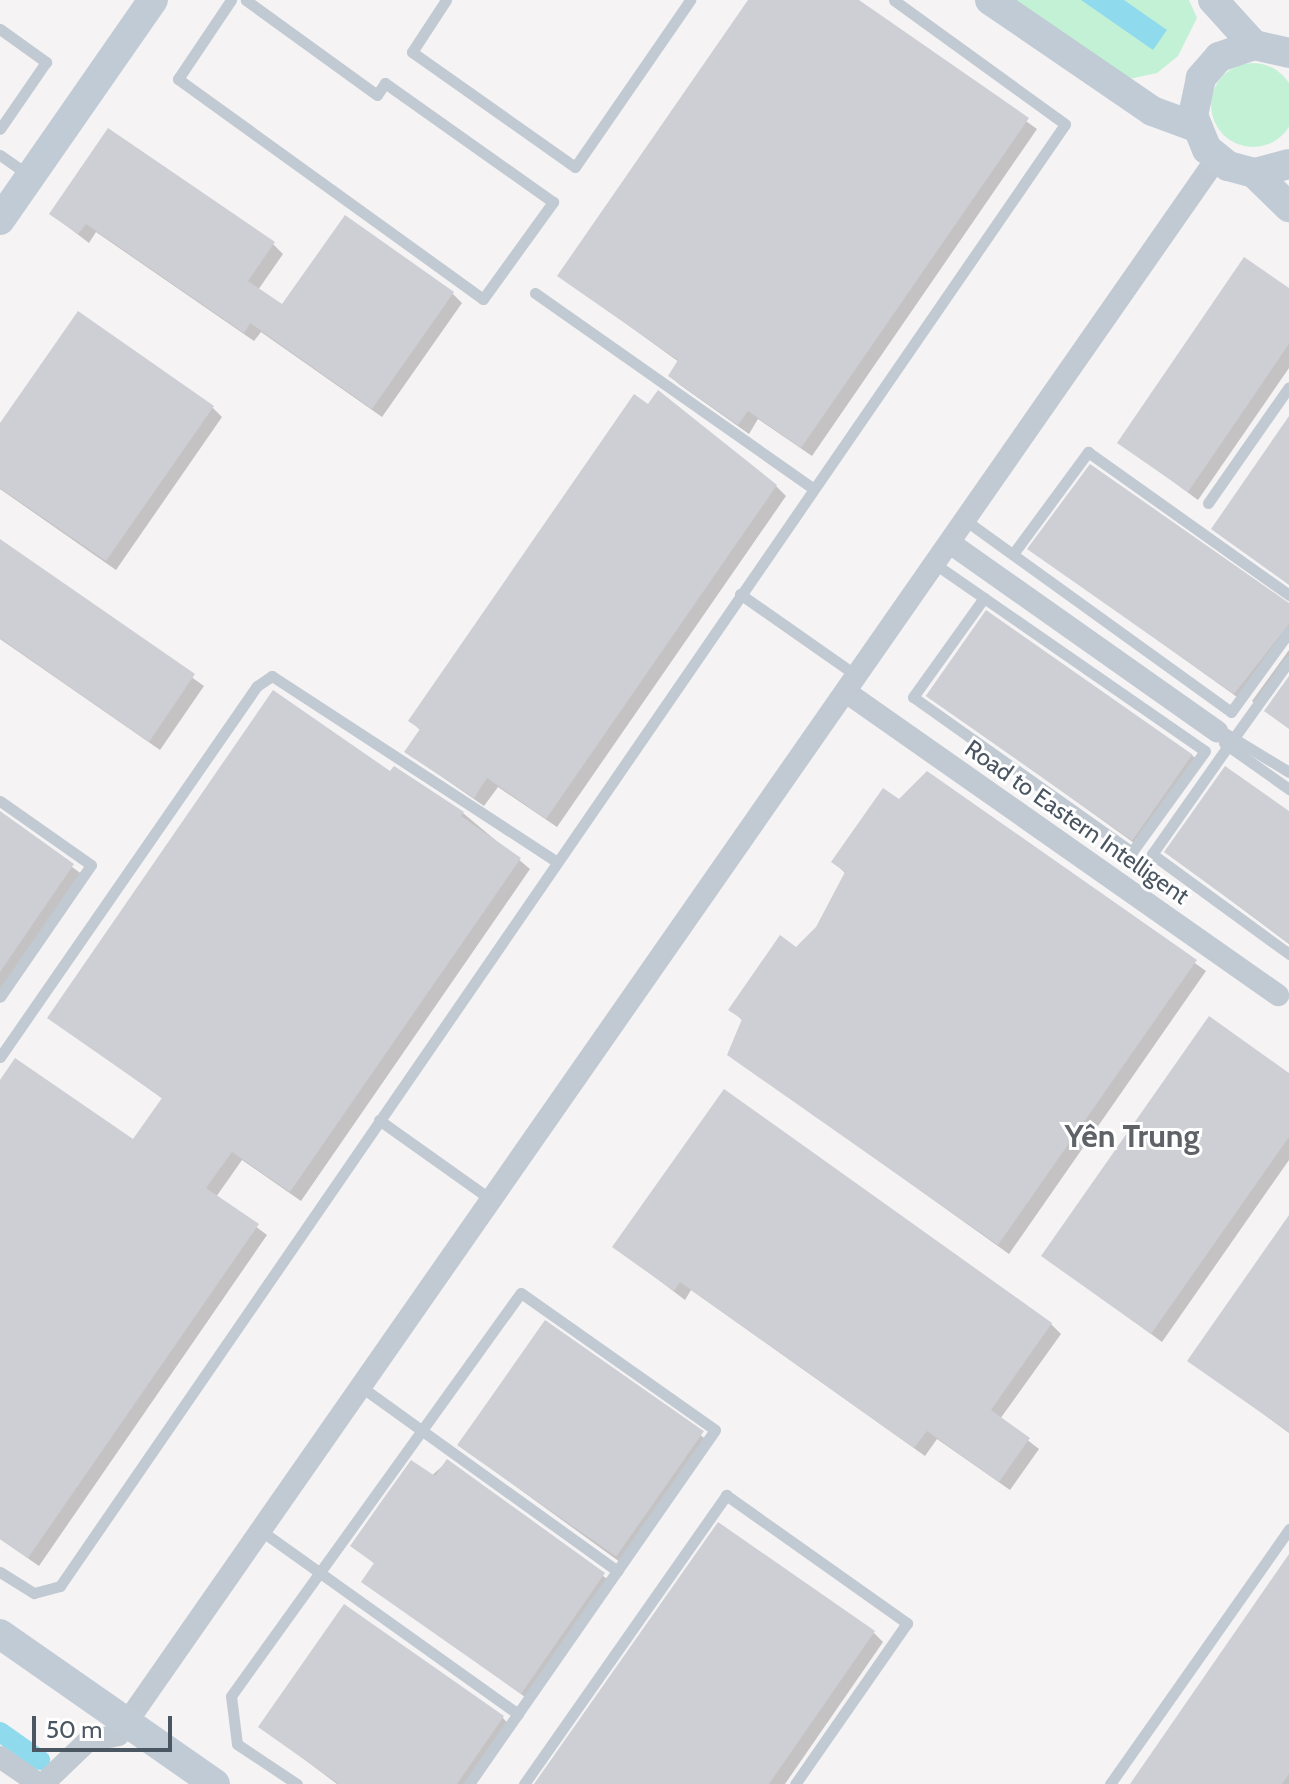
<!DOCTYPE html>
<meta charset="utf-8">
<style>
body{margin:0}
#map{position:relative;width:1289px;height:1784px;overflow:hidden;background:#f5f3f3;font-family:Cabin,sans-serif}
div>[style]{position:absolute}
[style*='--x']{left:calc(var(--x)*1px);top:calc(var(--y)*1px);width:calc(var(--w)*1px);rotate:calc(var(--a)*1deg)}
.green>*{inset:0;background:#c3f1d5}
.round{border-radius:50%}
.water>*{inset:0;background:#90daee}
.shadow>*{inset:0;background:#0003;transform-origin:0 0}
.canal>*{height:20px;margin:-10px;padding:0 10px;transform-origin:10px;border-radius:10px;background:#90daee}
.building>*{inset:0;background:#cdcfd5;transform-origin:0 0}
.lane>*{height:11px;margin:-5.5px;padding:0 5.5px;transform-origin:5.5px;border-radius:5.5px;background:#c1cad2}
.street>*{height:22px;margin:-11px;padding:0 11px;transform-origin:11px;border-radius:11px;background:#c1cad2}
.secondary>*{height:30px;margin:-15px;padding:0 15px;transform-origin:15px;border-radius:15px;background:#c1cbd6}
span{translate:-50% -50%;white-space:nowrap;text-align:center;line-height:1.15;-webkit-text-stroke:6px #fff;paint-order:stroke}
.street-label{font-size:24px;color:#4a5661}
.district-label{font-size:32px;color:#5f6368;font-weight:700}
.scale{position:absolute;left:32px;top:1716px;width:140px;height:36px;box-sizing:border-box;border:4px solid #4a5661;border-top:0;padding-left:10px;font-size:24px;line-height:28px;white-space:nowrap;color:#4a5661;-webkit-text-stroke:6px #fff;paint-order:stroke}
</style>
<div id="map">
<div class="green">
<div style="clip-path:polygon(1014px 0,1189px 0,1197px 18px,1178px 56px,1157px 73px,1129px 79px)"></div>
<div class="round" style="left:1211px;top:63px;width:84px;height:84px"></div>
</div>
<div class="water">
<div style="clip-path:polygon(1081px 0,1124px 0,1167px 30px,1153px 50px)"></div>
</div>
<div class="shadow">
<div style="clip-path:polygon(751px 0,855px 0,1037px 129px,812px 456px,758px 419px,749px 434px,680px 385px,670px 376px,679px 362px,560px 276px)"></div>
<div style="clip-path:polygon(51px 214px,273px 244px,283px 254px,258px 290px,282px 307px,453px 294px,462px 303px,382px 417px,261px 332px,254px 341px,96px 232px,89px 243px)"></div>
<div style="clip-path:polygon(1289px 290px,1289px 368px,1198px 500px,1119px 442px)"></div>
<div style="clip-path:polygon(212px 407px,222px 417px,116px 570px,0 489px,0 426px)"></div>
<div style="clip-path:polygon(776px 486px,786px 496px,557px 827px,498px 787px,484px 806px,406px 752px,421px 731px,411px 721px)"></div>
<div style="clip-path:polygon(0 541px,204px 686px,160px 750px,0 639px)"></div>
<div style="clip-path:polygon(1030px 549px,1289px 606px,1289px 640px,1244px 702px)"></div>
<div style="clip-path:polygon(1289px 650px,1289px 669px,1260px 709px,1252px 701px)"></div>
<div style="clip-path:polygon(928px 695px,1192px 755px,1201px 764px,1141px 848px)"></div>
<div style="clip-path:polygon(927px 773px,1206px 971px,1009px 1254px,729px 1054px,743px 1021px,731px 1010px,817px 928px,846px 874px,834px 862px)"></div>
<div style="clip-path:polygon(391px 774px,463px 813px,530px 869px,301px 1201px,242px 1160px,216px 1197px,267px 1235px,39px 1566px,0 1539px,0 1083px,133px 1142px,163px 1099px,50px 1018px)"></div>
<div style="clip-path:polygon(1289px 813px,1289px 944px,1166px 852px)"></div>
<div style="clip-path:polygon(0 814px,83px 875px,0 996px)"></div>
<div style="clip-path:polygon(1289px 1075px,1289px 1160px,1162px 1342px,1044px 1256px)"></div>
<div style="clip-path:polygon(1289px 1219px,1289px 1433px,1190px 1360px)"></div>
<div style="clip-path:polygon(615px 1247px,1051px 1324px,1061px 1334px,1000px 1419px,1039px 1449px,1010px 1490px,937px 1439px,925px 1456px,691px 1290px,685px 1300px)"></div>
<div style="left:546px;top:1323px;width:205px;height:150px;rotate:36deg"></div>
<div style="clip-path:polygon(447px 1462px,614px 1584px,532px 1702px,364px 1581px,376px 1565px,353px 1546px)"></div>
<div style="clip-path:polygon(1289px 1557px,1289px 1784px,1133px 1784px)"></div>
<div style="clip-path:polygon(874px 1633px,883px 1642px,785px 1784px,542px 1784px)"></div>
<div style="clip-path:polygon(503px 1718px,512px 1728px,473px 1784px,337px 1784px,261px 1727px)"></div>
</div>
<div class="canal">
<div style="--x:0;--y:1732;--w:49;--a:35"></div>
</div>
<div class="building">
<div style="clip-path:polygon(748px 0,859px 0,1029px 118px,801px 448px,748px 411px,738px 425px,668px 376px,678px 360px,557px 276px)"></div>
<div style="clip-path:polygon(108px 128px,275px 242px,248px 281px,282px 304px,345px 215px,454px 292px,372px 409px,250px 323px,244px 333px,86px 224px,78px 234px,49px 214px)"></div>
<div style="clip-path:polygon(1244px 257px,1289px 288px,1289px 344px,1188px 492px,1117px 443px)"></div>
<div style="clip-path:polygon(78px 311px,214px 406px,106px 561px,0 488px,0 423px)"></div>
<div style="clip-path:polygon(658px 390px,777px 485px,546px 819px,487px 778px,474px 798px,404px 752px,420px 729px,408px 721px,634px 394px,648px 404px)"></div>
<div style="clip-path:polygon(1289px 416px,1289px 585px,1211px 529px)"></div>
<div style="clip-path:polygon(1090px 464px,1289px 603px,1289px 624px,1234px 694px,1027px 549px)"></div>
<div style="clip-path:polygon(0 539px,195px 674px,149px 742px,0 638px)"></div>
<div style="left:986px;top:610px;width:252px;height:105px;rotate:35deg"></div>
<div style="clip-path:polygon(1289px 676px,1289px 729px,1264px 711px)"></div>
<div style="clip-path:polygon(273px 690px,390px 771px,394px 766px,464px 812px,461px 816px,521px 858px,290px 1192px,232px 1152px,206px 1188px,259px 1224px,28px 1558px,0 1539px,0 1080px,15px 1058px,133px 1139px,162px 1098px,47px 1018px)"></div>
<div style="clip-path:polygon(1225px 766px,1289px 811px,1289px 943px,1164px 852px)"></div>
<div style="clip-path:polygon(927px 771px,1197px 960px,998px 1245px,727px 1055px,742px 1019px,728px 1010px,780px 935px,796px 947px,816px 927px,845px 872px,831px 862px,883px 788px,899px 799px)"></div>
<div style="clip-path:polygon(0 811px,74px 864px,0 972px)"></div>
<div style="clip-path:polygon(1209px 1016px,1289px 1073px,1289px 1137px,1151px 1334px,1041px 1256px)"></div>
<div style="clip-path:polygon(724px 1089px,1052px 1323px,991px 1410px,1030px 1438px,999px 1482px,927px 1431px,914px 1448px,680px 1282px,674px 1291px,612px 1247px)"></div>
<div style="clip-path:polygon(1289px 1215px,1289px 1432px,1187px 1361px)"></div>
<div style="left:545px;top:1320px;width:194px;height:153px;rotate:35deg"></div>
<div style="clip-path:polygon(447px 1459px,605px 1573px,521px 1694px,361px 1582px,374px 1563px,350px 1546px,381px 1502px,411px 1460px,435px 1476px)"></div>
<div style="clip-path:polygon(718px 1522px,875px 1631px,769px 1784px,534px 1784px)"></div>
<div style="clip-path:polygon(1289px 1554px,1289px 1774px,1282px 1784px,1130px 1784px)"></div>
<div style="clip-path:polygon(344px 1604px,504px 1716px,457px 1784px,339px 1784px,258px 1727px)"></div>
</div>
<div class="lane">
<div style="--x:231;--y:0;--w:95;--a:123.9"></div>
<div style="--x:178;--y:79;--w:376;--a:35.8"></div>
<div style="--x:483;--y:299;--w:120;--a:-54.2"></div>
<div style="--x:553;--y:202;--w:206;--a:-144.7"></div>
<div style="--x:385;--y:83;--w:14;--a:124"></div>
<div style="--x:377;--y:95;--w:162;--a:-144.1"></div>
<div style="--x:446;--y:0;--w:62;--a:123.2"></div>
<div style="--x:412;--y:52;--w:199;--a:35.2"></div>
<div style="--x:575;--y:167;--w:203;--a:-55.4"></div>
<div style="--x:0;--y:29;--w:57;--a:35.7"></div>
<div style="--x:46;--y:62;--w:81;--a:124.5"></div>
<div style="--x:0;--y:155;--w:37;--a:35"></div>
<div style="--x:535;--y:293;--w:337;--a:35.1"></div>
<div style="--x:1208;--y:503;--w:141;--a:-55.1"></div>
<div style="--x:965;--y:520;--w:328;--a:35.8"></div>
<div style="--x:1231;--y:712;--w:99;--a:-54.1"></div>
<div style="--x:1013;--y:554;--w:127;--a:-53.7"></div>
<div style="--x:1088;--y:452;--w:247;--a:35.4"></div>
<div style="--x:935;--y:564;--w:328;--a:34.7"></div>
<div style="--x:1205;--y:751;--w:125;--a:125.9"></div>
<div style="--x:1132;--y:852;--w:268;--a:-144.7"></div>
<div style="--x:913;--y:697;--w:122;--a:-54.4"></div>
<div style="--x:740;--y:594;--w:143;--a:35"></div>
<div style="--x:1218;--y:729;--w:83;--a:31.2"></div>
<div style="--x:1236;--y:735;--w:91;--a:-54.4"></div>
<div style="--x:1224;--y:743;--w:80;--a:35.3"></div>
<div style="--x:1228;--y:746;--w:132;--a:125.1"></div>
<div style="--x:1152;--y:854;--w:170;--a:36.1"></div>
<div style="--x:0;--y:801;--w:111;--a:35.1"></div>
<div style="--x:91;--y:865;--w:160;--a:124.6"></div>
<div style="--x:0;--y:1057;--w:451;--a:-55.3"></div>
<div style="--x:257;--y:686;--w:18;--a:-34"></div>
<div style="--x:272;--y:676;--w:337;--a:33.1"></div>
<div style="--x:379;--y:1120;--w:136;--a:35.4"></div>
<div style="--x:360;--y:1386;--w:317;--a:35.7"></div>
<div style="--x:260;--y:1530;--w:317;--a:35.5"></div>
<div style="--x:0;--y:1572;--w:40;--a:32"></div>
<div style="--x:34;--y:1593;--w:27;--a:-15"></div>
<div style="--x:60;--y:1586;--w:1774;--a:-55.49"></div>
<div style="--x:1065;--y:124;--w:211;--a:-144.1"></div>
<div style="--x:297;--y:1784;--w:72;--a:-146.3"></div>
<div style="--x:237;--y:1744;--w:48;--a:-97.1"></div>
<div style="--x:231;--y:1696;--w:496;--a:-54.3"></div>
<div style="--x:521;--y:1293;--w:237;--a:35.2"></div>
<div style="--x:715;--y:1430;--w:431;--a:124.8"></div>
<div style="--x:524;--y:1784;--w:353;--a:-55"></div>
<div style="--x:726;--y:1495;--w:222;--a:35.3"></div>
<div style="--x:907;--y:1623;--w:196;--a:124.8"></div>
<div style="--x:1110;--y:1784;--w:312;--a:-54.9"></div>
</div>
<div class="street">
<div style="--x:950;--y:543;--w:327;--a:35.2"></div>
<div style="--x:846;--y:692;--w:528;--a:35.05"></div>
<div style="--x:0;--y:1757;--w:47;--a:34.7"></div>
<div style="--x:43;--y:1784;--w:62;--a:-43.7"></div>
<div style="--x:88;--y:1741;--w:31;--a:-11"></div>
<div style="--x:118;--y:1735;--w:1922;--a:-55.13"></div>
</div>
<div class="secondary">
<div style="--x:990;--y:0;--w:196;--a:34.4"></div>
<div style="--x:1152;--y:111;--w:47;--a:20"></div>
<div style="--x:1213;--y:0;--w:61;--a:47.7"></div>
<div style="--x:1289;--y:53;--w:36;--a:-167"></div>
<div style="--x:1254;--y:45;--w:37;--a:161"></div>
<div style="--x:1219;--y:57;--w:28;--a:131"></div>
<div style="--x:1201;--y:78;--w:38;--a:102"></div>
<div style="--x:1193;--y:115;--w:37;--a:68"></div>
<div style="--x:1207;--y:149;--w:27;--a:39"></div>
<div style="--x:1228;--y:166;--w:28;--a:15"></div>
<div style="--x:1255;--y:173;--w:35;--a:-15"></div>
<div style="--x:1254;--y:173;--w:49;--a:44.2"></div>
<div style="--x:0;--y:220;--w:268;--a:-55.2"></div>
<div style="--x:0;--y:1634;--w:262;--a:34.9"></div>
</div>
<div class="street-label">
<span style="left:1077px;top:822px;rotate:35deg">Road to Eastern Intelligent</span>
</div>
<div class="district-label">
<span style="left:1132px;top:1136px">Yên Trung</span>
</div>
<div class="scale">50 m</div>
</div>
